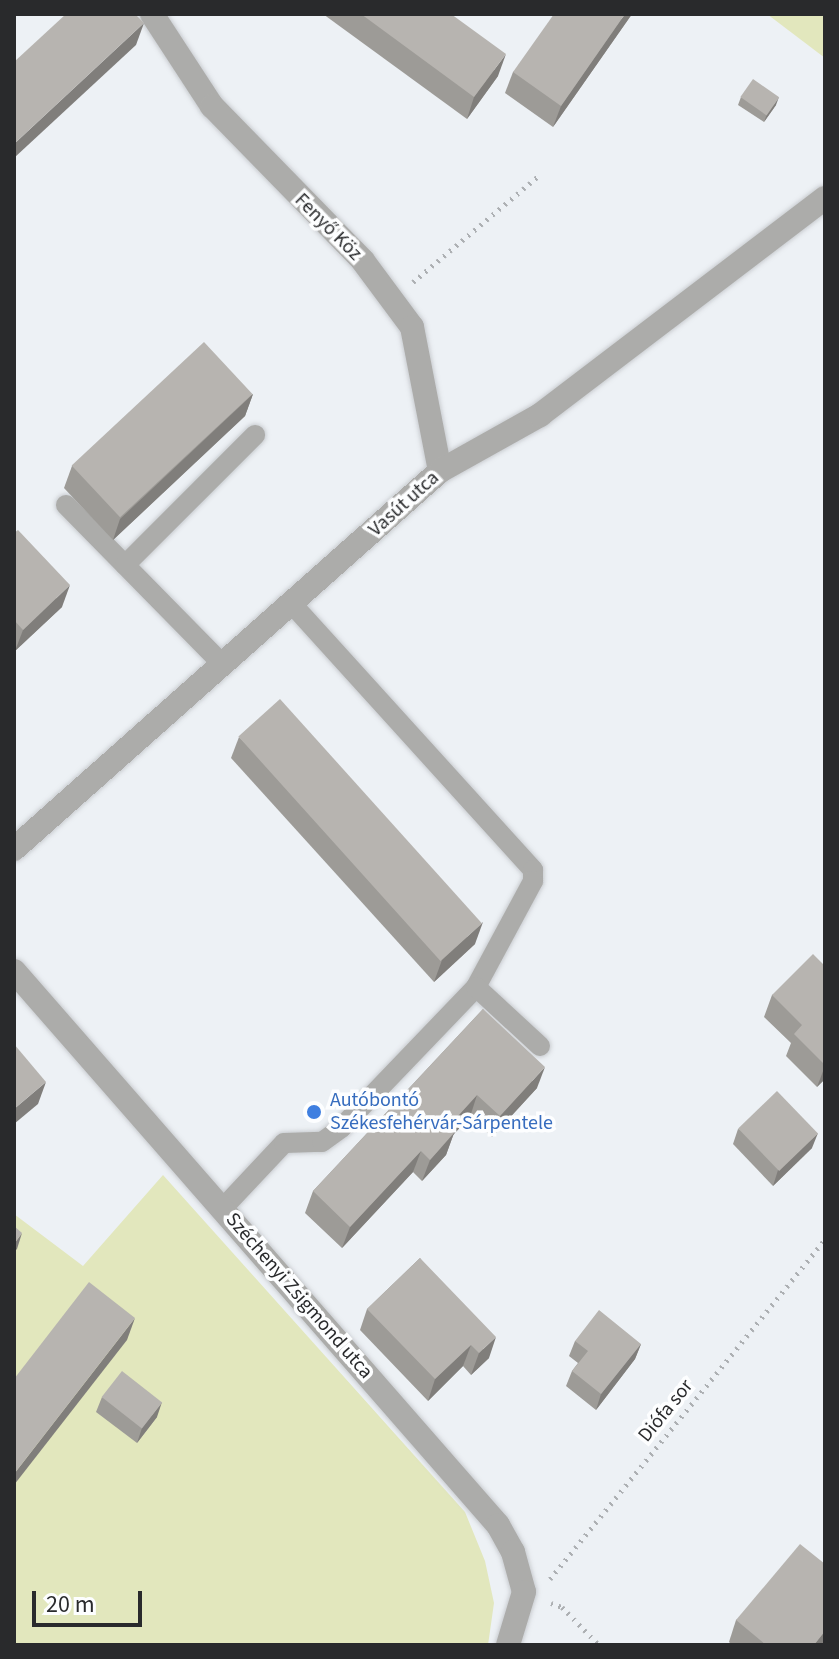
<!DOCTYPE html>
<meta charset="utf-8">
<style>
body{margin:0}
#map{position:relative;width:839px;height:1659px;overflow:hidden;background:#edf1f5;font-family:"Source Sans 3",sans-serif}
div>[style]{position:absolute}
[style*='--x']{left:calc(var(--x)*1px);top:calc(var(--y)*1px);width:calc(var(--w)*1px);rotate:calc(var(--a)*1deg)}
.green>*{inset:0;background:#e2e7bd}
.path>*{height:5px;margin-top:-2.5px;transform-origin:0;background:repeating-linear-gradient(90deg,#adb0b3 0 2px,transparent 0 8px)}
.roads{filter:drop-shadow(0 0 2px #cacdd1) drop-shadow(0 0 2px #cacdd1)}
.lane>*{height:20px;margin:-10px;padding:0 10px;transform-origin:10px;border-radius:10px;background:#acacaa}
.street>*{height:24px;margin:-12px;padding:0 12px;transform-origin:12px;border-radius:12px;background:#acacaa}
.wall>*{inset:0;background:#9d9b97}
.shaded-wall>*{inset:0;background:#807e7b}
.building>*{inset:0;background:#b7b4b0;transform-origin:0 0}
.dots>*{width:22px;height:22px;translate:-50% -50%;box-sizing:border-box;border:4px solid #fdfeff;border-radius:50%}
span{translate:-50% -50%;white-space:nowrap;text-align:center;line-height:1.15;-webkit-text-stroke:7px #fdfeff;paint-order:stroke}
.street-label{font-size:20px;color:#292a2c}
.shop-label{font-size:20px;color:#366cbe}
.left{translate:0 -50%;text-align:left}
.frame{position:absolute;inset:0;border:16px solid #292a2c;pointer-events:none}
.scale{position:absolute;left:32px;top:1591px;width:110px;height:36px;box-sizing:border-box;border:4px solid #292a2c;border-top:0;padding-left:10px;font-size:24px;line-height:28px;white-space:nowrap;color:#292a2c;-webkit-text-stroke:6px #fdfeff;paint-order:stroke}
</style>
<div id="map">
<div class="green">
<div style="clip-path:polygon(767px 14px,825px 14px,825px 58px)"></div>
<div style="clip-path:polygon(163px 1175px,465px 1512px,485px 1561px,494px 1603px,488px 1645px,14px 1645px,14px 1214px,83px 1266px)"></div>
</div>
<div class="path">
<div style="--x:413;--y:282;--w:167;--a:-40.2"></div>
<div style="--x:550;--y:1579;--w:437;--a:-51"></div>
<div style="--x:551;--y:1603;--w:12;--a:20"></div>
<div style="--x:562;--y:1607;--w:53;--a:45.8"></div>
</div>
<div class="roads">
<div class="lane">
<div style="--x:66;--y:505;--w:224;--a:45.5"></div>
<div style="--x:125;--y:565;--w:184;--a:-45"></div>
<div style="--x:292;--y:604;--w:359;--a:47.8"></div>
<div style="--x:533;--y:870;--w:11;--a:90"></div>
<div style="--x:533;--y:881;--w:120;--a:118.3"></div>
<div style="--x:223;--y:1208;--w:89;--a:-46.8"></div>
<div style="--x:284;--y:1143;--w:38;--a:-2"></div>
<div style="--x:322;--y:1142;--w:24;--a:-36"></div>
<div style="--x:341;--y:1128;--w:195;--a:-46.2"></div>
<div style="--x:476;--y:987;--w:87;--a:42.7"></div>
</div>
<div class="street">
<div style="--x:152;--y:14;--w:110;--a:56.9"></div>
<div style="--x:212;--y:106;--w:216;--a:45.7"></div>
<div style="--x:363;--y:261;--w:82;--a:53.4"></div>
<div style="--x:412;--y:327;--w:147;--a:79"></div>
<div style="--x:14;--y:849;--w:570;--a:-41.58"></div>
<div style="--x:440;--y:471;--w:115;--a:-29.2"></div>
<div style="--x:540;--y:415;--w:358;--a:-37.3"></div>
<div style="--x:14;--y:971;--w:736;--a:48.86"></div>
<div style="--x:498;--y:1525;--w:31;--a:61"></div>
<div style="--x:513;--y:1552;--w:41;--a:74.6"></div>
<div style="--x:524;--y:1592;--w:55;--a:106.8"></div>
</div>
</div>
<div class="wall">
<div style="clip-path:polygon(323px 14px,451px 14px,498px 76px,467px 119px)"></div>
<div style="clip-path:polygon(632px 14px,553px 127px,505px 93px,513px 72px)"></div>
<div style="clip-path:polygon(741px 97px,776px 105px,764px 122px,738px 105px)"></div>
<div style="clip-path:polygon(253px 394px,245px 416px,113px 540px,64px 488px,72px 466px)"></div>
<div style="clip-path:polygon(14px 533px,62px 607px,15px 651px,14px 650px)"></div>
<div style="clip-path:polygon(239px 737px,475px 944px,434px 982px,231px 758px)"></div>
<div style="clip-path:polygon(825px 966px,825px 1079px,817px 1087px,786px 1056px,791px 1043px,764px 1017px,772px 995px)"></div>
<div style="clip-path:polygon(483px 1009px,537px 1088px,492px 1137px,470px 1117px,454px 1133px,446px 1155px,422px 1181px,413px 1172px,342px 1248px,305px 1213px,313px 1191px)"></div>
<div style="clip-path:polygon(738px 1129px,812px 1148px,773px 1186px,733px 1144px)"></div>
<div style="clip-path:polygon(420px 1258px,489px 1358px,471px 1375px,463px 1366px,428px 1401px,360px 1330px,367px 1309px)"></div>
<div style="clip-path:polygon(575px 1341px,641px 1344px,635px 1359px,596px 1410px,566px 1386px,572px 1371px,578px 1363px,569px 1356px)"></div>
<div style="clip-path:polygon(102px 1397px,157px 1417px,137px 1443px,96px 1412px)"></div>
<div style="clip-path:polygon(825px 1564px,825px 1644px,824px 1645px,732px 1645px,729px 1642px,736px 1620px)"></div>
</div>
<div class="shaded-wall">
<div style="clip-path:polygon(625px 14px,632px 14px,553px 127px,561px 106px)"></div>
<div style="clip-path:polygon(144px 23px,136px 45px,14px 158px,14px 144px)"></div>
<div style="clip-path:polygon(506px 54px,498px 76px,467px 119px,474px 97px)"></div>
<div style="clip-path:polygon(779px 97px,776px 105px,764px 122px,767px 114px)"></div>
<div style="clip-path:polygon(253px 394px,245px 416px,113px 540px,120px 519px)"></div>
<div style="clip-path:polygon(70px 585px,62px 607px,15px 651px,23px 630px)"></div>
<div style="clip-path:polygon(483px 922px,475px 944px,434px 982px,442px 960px)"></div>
<div style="clip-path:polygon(825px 1066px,825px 1079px,817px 1087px)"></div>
<div style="clip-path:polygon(545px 1067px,537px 1088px,492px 1137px,500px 1116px)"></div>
<div style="clip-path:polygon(46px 1082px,38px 1104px,14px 1124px,14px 1109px)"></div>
<div style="clip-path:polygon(477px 1095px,470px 1117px,440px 1149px,448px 1127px)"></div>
<div style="clip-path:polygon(454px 1133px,446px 1155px,422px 1181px,430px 1160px)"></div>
<div style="clip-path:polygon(818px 1133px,812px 1148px,773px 1186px,778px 1170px)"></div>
<div style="clip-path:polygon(421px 1151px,413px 1172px,342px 1248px,350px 1227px)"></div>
<div style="clip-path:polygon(22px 1233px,17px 1249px,14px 1252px,14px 1244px)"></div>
<div style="clip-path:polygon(135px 1318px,127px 1340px,14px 1485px,14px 1474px)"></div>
<div style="clip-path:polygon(496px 1337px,489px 1358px,471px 1375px,479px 1353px)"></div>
<div style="clip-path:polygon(641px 1344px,635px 1359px,596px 1410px,601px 1394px)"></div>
<div style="clip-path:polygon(471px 1345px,463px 1366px,428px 1401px,435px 1379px)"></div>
<div style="clip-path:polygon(162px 1402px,157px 1417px,137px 1443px,142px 1428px)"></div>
<div style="clip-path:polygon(825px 1631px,825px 1644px,824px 1645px,814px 1645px)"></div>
</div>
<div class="building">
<div style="clip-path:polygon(66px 14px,135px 14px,144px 23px,14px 144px,14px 62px)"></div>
<div style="clip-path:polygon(361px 14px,451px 14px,506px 54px,474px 97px)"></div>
<div style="clip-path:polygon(554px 14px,625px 14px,561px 106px,513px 72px)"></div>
<div style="left:753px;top:79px;width:32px;height:22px;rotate:35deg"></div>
<div style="left:204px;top:342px;width:71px;height:181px;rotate:47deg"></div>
<div style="clip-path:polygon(18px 530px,70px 585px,23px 630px,14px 620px,14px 533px)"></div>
<div style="left:280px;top:699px;width:302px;height:56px;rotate:48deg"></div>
<div style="clip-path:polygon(813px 954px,825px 966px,825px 1065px,794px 1034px,802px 1025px,772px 995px)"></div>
<div style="clip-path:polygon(483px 1009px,545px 1067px,500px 1116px,477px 1095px,448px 1127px,454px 1133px,430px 1160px,421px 1151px,350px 1227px,313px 1191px)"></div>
<div style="clip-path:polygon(14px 1044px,46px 1082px,14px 1109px)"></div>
<div style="left:777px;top:1091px;width:59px;height:54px;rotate:46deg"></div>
<div style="clip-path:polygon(14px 1226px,22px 1233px,14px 1244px)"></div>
<div style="clip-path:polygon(420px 1258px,496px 1337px,479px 1353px,471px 1345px,435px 1379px,367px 1309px)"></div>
<div style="clip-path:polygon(89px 1282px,135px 1318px,14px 1474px,14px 1379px)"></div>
<div style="clip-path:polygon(599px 1310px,641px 1344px,601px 1394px,572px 1371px,588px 1351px,575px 1341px)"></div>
<div style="left:122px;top:1371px;width:51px;height:33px;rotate:38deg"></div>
<div style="clip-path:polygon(800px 1544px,825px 1564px,825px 1631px,814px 1645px,766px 1645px,736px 1620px)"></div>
</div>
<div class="dots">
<div style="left:314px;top:1112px;background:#3f7fe0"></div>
</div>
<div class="street-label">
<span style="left:328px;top:227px;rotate:45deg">Fenyő Köz</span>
<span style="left:404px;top:504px;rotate:-42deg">Vasút utca</span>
<span style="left:299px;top:1296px;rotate:49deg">Széchenyi Zsigmond utca</span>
<span style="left:666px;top:1411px;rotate:-51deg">Diófa sor</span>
</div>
<div class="shop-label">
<span class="left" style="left:330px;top:1112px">Autóbontó<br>Székesfehérvár-Sárpentele</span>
</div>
<div class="frame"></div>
<div class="scale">20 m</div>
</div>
